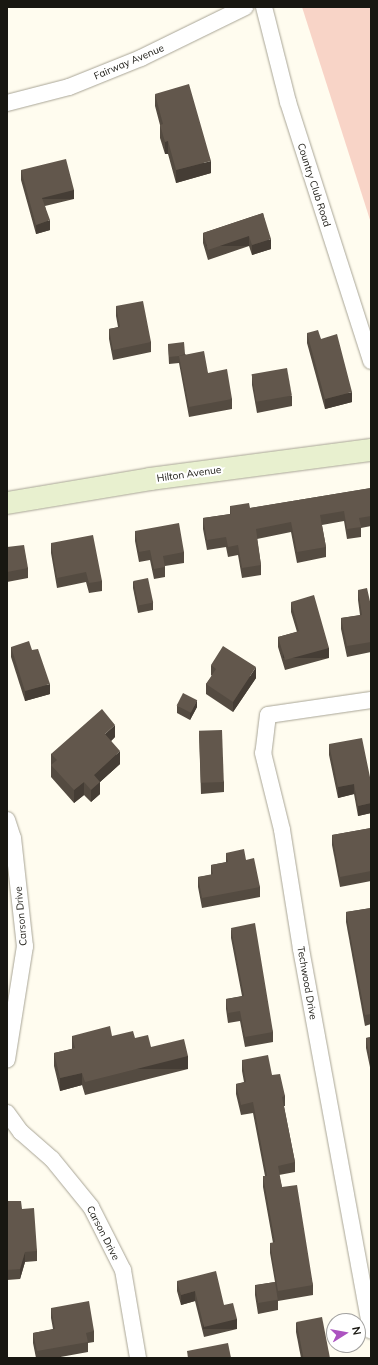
<!DOCTYPE html>
<style>
body{margin:0}
#map{position:relative;width:378px;height:1365px;overflow:hidden;background:#fffcef;font-family:Mulish,sans-serif}
div>[style]{position:absolute}
[style*='--x']{left:calc(var(--x)*1px);top:calc(var(--y)*1px);width:calc(var(--w)*1px);rotate:calc(var(--a)*1deg)}
.green>*{inset:0;background:#f8d4c7}
.roads{filter:drop-shadow(0 0 1px #a9a596) drop-shadow(0 0 1px #a9a596)}
.street>*{height:16px;margin:-8px;padding:0 8px;transform-origin:8px;border-radius:8px;background:#fff}
.secondary>*{height:22px;margin:-11px;padding:0 11px;transform-origin:11px;border-radius:11px;background:#e8f0cf}
.wall>*{inset:0;background:#544b41}
.shaded-wall>*{inset:0;background:#453d35;transform-origin:0 0}
.building>*{inset:0;background:#62574c;transform-origin:0 0}
span{translate:-50% -50%;white-space:nowrap;text-align:center;line-height:1.15;-webkit-text-stroke:4px #fff;paint-order:stroke}
.street-label{font-size:10px;color:#181711}
.frame{position:absolute;inset:0;border:8px solid #181711;pointer-events:none}
.north{position:absolute;left:326px;top:1313px;width:40px;height:40px;box-sizing:border-box;background:#fff;border:1px solid #a3a2a0;border-radius:50%;rotate:79deg;font-size:11px;font-weight:700;line-height:16px;text-align:center;color:#181711}
.north::after{content:'';display:block;margin:auto;width:14px;height:18px;background:#ac53c0;clip-path:polygon(50% 0,100% 100%,50% 72%,0 100%)}
</style>
<div id="map">
<div class="green">
<div style="clip-path:polygon(302px 7px,371px 7px,371px 223px)"></div>
</div>
<div class="roads">
<div class="street">
<div style="--x:264;--y:7;--w:98;--a:75.8"></div>
<div style="--x:288;--y:102;--w:272;--a:72.2"></div>
<div style="--x:7;--y:103;--w:64;--a:-14.5"></div>
<div style="--x:69;--y:87;--w:78;--a:-21.9"></div>
<div style="--x:141;--y:58;--w:116;--a:-26.1"></div>
<div style="--x:371;--y:700;--w:104;--a:171.7"></div>
<div style="--x:268;--y:715;--w:38;--a:97"></div>
<div style="--x:263;--y:753;--w:79;--a:76.1"></div>
<div style="--x:282;--y:830;--w:121;--a:80.9"></div>
<div style="--x:301;--y:949;--w:388;--a:79.6"></div>
<div style="--x:7;--y:820;--w:19;--a:72"></div>
<div style="--x:13;--y:838;--w:109;--a:83.7"></div>
<div style="--x:25;--y:946;--w:115;--a:99"></div>
<div style="--x:7;--y:1113;--w:24;--a:54"></div>
<div style="--x:21;--y:1132;--w:41;--a:41.1"></div>
<div style="--x:52;--y:1159;--w:62;--a:50.9"></div>
<div style="--x:91;--y:1207;--w:71;--a:63.1"></div>
<div style="--x:123;--y:1270;--w:89;--a:80.3"></div>
</div>
<div class="secondary">
<div style="--x:7;--y:503;--w:145;--a:-9.5"></div>
<div style="--x:150;--y:479;--w:223;--a:-7.5"></div>
</div>
</div>
<div class="wall">
<div style="clip-path:polygon(155px 94px,211px 173px,176px 183px,168px 154px,165px 154px,160px 138px,160px 125px,155px 106px)"></div>
<div style="clip-path:polygon(21px 170px,74px 199px,45px 206px,50px 230px,36px 234px,21px 180px)"></div>
<div style="clip-path:polygon(263px 213px,271px 249px,252px 255px,249px 246px,208px 260px,203px 243px,203px 233px)"></div>
<div style="clip-path:polygon(116px 306px,151px 342px,151px 352px,113px 360px,109px 339px,109px 329px,118px 327px,116px 316px)"></div>
<div style="clip-path:polygon(307px 333px,321px 339px,352px 402px,325px 409px,307px 343px)"></div>
<div style="clip-path:polygon(168px 344px,185px 354px,208px 373px,232px 399px,232px 409px,189px 417px,179px 363px,169px 364px)"></div>
<div style="clip-path:polygon(252px 375px,292px 396px,292px 406px,257px 413px,252px 385px)"></div>
<div style="clip-path:polygon(371px 488px,371px 526px,361px 528px,361px 537px,347px 539px,344px 521px,322px 525px,326px 547px,326px 557px,297px 563px,291px 532px,257px 539px,261px 565px,261px 575px,242px 578px,238px 555px,228px 557px,226px 547px,207px 550px,203px 529px,203px 518px,230px 514px,230px 506px,250px 508px)"></div>
<div style="clip-path:polygon(135px 531px,184px 552px,184px 563px,165px 566px,165px 577px,154px 579px,150px 560px,139px 562px,135px 541px)"></div>
<div style="clip-path:polygon(51px 543px,102px 581px,102px 591px,89px 593px,86px 582px,57px 588px,51px 553px)"></div>
<div style="clip-path:polygon(7px 547px,28px 568px,28px 578px,7px 582px)"></div>
<div style="clip-path:polygon(133px 581px,153px 602px,153px 610px,138px 613px,133px 588px)"></div>
<div style="clip-path:polygon(358px 590px,371px 606px,371px 652px,347px 657px,341px 629px,341px 618px,360px 615px,358px 600px)"></div>
<div style="clip-path:polygon(291px 602px,329px 658px,285px 670px,278px 647px,278px 637px,297px 632px,291px 612px)"></div>
<div style="clip-path:polygon(11px 647px,32px 650px,50px 694px,25px 701px,11px 657px)"></div>
<div style="clip-path:polygon(211px 665px,256px 678px,233px 712px,206px 694px,206px 684px,212px 676px,211px 675px)"></div>
<div style="clip-path:polygon(177px 706px,197px 707px,190px 720px,177px 713px)"></div>
<div style="clip-path:polygon(199px 732px,224px 782px,224px 792px,201px 794px)"></div>
<div style="clip-path:polygon(115px 737px,111px 741px,120px 764px,100px 782px,100px 794px,91px 802px,84px 795px,74px 803px,51px 777px,51px 754px)"></div>
<div style="clip-path:polygon(329px 744px,371px 782px,371px 813px,358px 816px,354px 794px,338px 798px,329px 755px)"></div>
<div style="clip-path:polygon(371px 828px,371px 881px,340px 887px,332px 845px,332px 835px)"></div>
<div style="clip-path:polygon(226px 853px,246px 860px,260px 887px,260px 897px,202px 908px,198px 887px,198px 877px,211px 875px,211px 865px,226px 862px)"></div>
<div style="clip-path:polygon(371px 908px,371px 1024px,365px 1026px,346px 922px,346px 912px)"></div>
<div style="clip-path:polygon(231px 928px,273px 1032px,273px 1042px,245px 1047px,240px 1021px,228px 1023px,226px 1009px,226px 999px,242px 996px,231px 938px)"></div>
<div style="clip-path:polygon(72px 1036px,112px 1036px,135px 1038px,188px 1069px,85px 1095px,82px 1085px,60px 1091px,54px 1066px,54px 1053px,72px 1049px)"></div>
<div style="clip-path:polygon(371px 1037px,371px 1072px,366px 1048px,366px 1038px)"></div>
<div style="clip-path:polygon(242px 1060px,272px 1075px,285px 1096px,285px 1106px,284px 1106px,295px 1162px,295px 1172px,279px 1175px,282px 1187px,313px 1285px,313px 1295px,278px 1301px,278px 1310px,258px 1314px,255px 1295px,255px 1285px,275px 1282px,270px 1253px,270px 1243px,273px 1243px,263px 1187px,263px 1176px,265px 1176px,253px 1113px,241px 1115px,236px 1094px,236px 1084px,244px 1082px,242px 1071px)"></div>
<div style="clip-path:polygon(7px 1201px,22px 1209px,37px 1251px,37px 1261px,25px 1262px,20px 1279px,7px 1280px)"></div>
<div style="clip-path:polygon(177px 1281px,224px 1305px,237px 1329px,204px 1337px,195px 1301px,181px 1305px,177px 1291px)"></div>
<div style="clip-path:polygon(51px 1308px,94px 1331px,94px 1342px,88px 1343px,88px 1352px,55px 1358px,36px 1358px,33px 1343px,33px 1333px,53px 1329px,51px 1318px)"></div>
<div style="clip-path:polygon(296px 1322px,330px 1358px,301px 1358px,296px 1332px)"></div>
</div>
<div class="shaded-wall">
<div style="left:168px;top:141px;width:13px;height:3px;rotate:90deg"></div>
<div style="clip-path:polygon(211px 161px,211px 173px,176px 183px,176px 170px)"></div>
<div style="left:74px;top:190px;width:9px;height:33px;rotate:90deg"></div>
<div style="clip-path:polygon(50px 220px,50px 230px,36px 234px,36px 225px)"></div>
<div style="left:249px;top:236px;width:10px;height:43px;rotate:90deg"></div>
<div style="clip-path:polygon(271px 239px,271px 249px,252px 255px,252px 245px)"></div>
<div style="left:7px;top:376px;width:1px;height:13px"></div>
<div style="clip-path:polygon(352px 392px,352px 402px,325px 409px,325px 399px)"></div>
<div style="left:329px;top:648px;width:10px;height:46px;rotate:90deg"></div>
<div style="clip-path:polygon(256px 667px,256px 678px,233px 712px,233px 702px)"></div>
<div style="clip-path:polygon(50px 684px,50px 694px,25px 701px,25px 691px)"></div>
<div style="clip-path:polygon(197px 700px,197px 707px,190px 720px,190px 713px)"></div>
<div style="clip-path:polygon(115px 725px,115px 737px,105px 747px,105px 734px)"></div>
<div style="clip-path:polygon(120px 751px,120px 764px,100px 782px,100px 794px,91px 802px,91px 790px,94px 775px)"></div>
<div style="clip-path:polygon(84px 782px,84px 795px,74px 803px,74px 790px)"></div>
<div style="clip-path:polygon(354px 784px,354px 794px,338px 798px,338px 787px)"></div>
<div style="clip-path:polygon(371px 803px,371px 813px,358px 816px,358px 806px)"></div>
<div style="left:188px;top:1056px;width:13px;height:106px;rotate:90deg"></div>
<div style="clip-path:polygon(82px 1073px,82px 1085px,60px 1091px,60px 1078px)"></div>
<div style="clip-path:polygon(25px 1252px,25px 1262px,20px 1279px,20px 1269px)"></div>
<div style="clip-path:polygon(195px 1291px,195px 1301px,181px 1305px,181px 1295px)"></div>
<div style="left:237px;top:1319px;width:10px;height:34px;rotate:90deg"></div>
</div>
<div class="building">
<div style="clip-path:polygon(189px 84px,211px 161px,176px 170px,168px 141px,165px 142px,160px 125px,163px 124px,155px 94px)"></div>
<div style="clip-path:polygon(66px 159px,74px 190px,42px 198px,50px 220px,36px 225px,21px 170px)"></div>
<div style="clip-path:polygon(263px 213px,271px 239px,252px 245px,249px 236px,208px 250px,203px 233px)"></div>
<div style="clip-path:polygon(143px 301px,151px 342px,113px 350px,109px 329px,120px 327px,116px 306px)"></div>
<div style="clip-path:polygon(318px 330px,321px 339px,337px 334px,352px 392px,325px 399px,307px 333px)"></div>
<div style="clip-path:polygon(184px 342px,185px 354px,179px 356px,169px 357px,168px 344px)"></div>
<div style="clip-path:polygon(204px 351px,208px 373px,227px 369px,232px 399px,189px 407px,179px 356px)"></div>
<div style="left:287px;top:368px;width:28px;height:36px;rotate:80deg"></div>
<div style="clip-path:polygon(371px 488px,371px 516px,359px 518px,361px 527px,347px 529px,344px 511px,320px 515px,326px 547px,297px 552px,291px 522px,256px 529px,261px 565px,242px 568px,238px 545px,228px 547px,226px 537px,207px 540px,203px 518px,231px 514px,230px 506px,249px 503px,250px 508px)"></div>
<div style="clip-path:polygon(179px 523px,184px 552px,163px 556px,165px 567px,154px 569px,150px 550px,139px 552px,135px 531px)"></div>
<div style="clip-path:polygon(93px 535px,102px 581px,89px 583px,86px 572px,57px 578px,51px 543px)"></div>
<div style="clip-path:polygon(24px 545px,28px 568px,7px 572px,7px 547px)"></div>
<div style="left:148px;top:578px;width:25px;height:15px;rotate:78deg"></div>
<div style="clip-path:polygon(367px 588px,371px 606px,371px 642px,347px 646px,341px 618px,362px 615px,358px 590px)"></div>
<div style="clip-path:polygon(314px 595px,329px 648px,285px 660px,278px 637px,299px 631px,291px 602px)"></div>
<div style="clip-path:polygon(29px 641px,32px 650px,38px 649px,50px 684px,25px 691px,11px 647px)"></div>
<div style="clip-path:polygon(223px 646px,256px 667px,233px 702px,206px 684px,216px 669px,211px 665px)"></div>
<div style="left:183px;top:693px;width:16px;height:14px;rotate:27deg"></div>
<div style="clip-path:polygon(102px 709px,115px 725px,105px 734px,120px 751px,94px 775px,100px 782px,91px 790px,84px 782px,74px 790px,51px 765px,57px 760px,51px 754px)"></div>
<div style="left:222px;top:730px;width:52px;height:23px;rotate:88deg"></div>
<div style="clip-path:polygon(362px 738px,371px 782px,371px 803px,358px 806px,354px 784px,338px 787px,329px 744px)"></div>
<div style="clip-path:polygon(371px 828px,371px 871px,340px 877px,332px 835px)"></div>
<div style="clip-path:polygon(244px 849px,246px 860px,254px 858px,260px 887px,202px 898px,198px 877px,213px 874px,211px 865px,228px 862px,226px 853px)"></div>
<div style="clip-path:polygon(371px 908px,371px 1014px,365px 1015px,346px 912px)"></div>
<div style="clip-path:polygon(255px 923px,273px 1032px,245px 1037px,240px 1011px,228px 1013px,226px 999px,244px 996px,231px 928px)"></div>
<div style="clip-path:polygon(110px 1026px,112px 1036px,133px 1031px,135px 1038px,148px 1035px,151px 1047px,184px 1039px,188px 1056px,85px 1082px,82px 1073px,60px 1078px,54px 1053px,75px 1048px,72px 1036px)"></div>
<div style="clip-path:polygon(371px 1037px,371px 1062px,366px 1038px)"></div>
<div style="clip-path:polygon(268px 1055px,272px 1075px,280px 1074px,285px 1096px,282px 1097px,295px 1162px,278px 1166px,282px 1187px,297px 1185px,313px 1285px,278px 1291px,270px 1243px,275px 1242px,263px 1176px,267px 1176px,253px 1102px,241px 1105px,236px 1084px,246px 1082px,242px 1060px)"></div>
<div style="clip-path:polygon(7px 1201px,21px 1201px,22px 1209px,34px 1208px,37px 1251px,25px 1252px,20px 1269px,7px 1270px)"></div>
<div style="clip-path:polygon(216px 1271px,224px 1305px,233px 1303px,237px 1319px,204px 1327px,195px 1291px,181px 1295px,177px 1281px)"></div>
<div style="left:275px;top:1282px;width:18px;height:20px;rotate:81deg"></div>
<div style="clip-path:polygon(89px 1301px,94px 1331px,86px 1333px,88px 1342px,37px 1351px,33px 1333px,55px 1329px,51px 1308px)"></div>
<div style="left:322px;top:1317px;width:42px;height:26px;rotate:79deg"></div>
<div style="clip-path:polygon(228px 1343px,231px 1358px,188px 1358px,187px 1351px)"></div>
</div>
<div class="street-label">
<span style="left:129px;top:62px;rotate:-23deg">Fairway Avenue</span>
<span style="left:314px;top:185px;rotate:72deg">Country Club Road</span>
<span style="left:189px;top:474px;rotate:-8deg">Hilton Avenue</span>
<span style="left:21px;top:916px;rotate:-95deg">Carson Drive</span>
<span style="left:307px;top:983px;rotate:80deg">Techwood Drive</span>
<span style="left:103px;top:1233px;rotate:63deg">Carson Drive</span>
</div>
<div class="frame"></div>
<div class="north">N</div>
</div>
